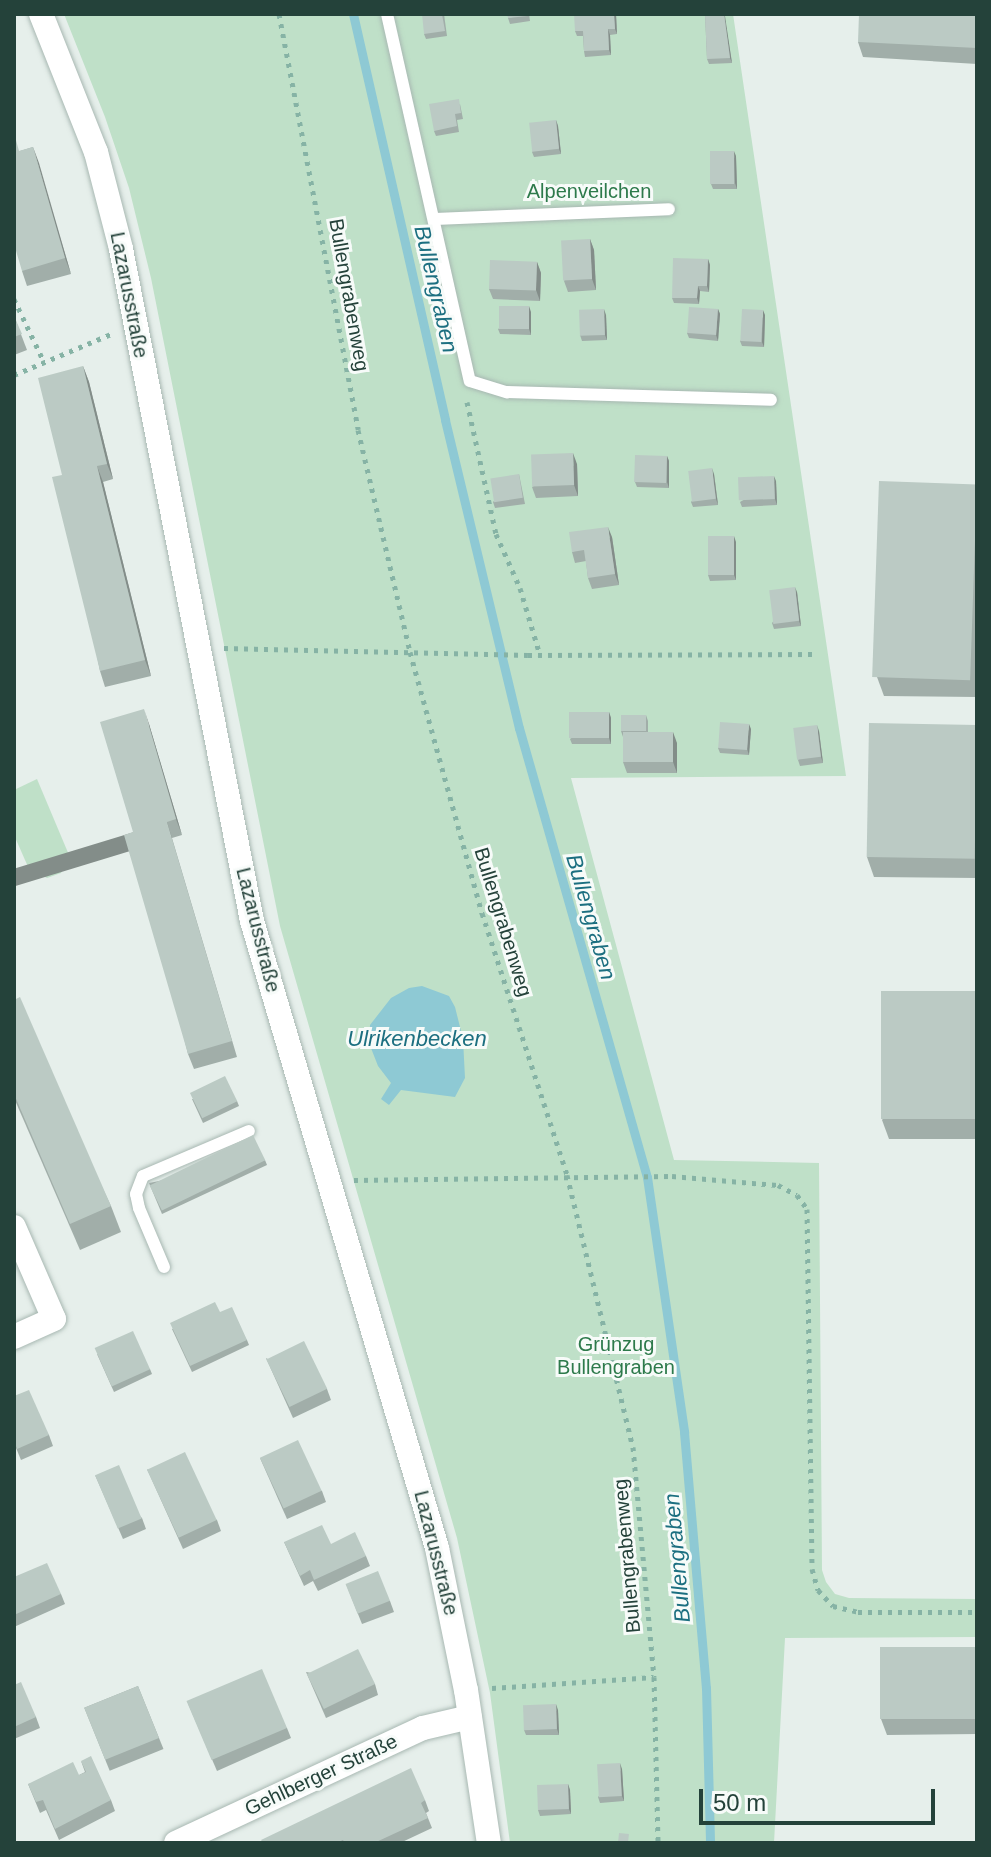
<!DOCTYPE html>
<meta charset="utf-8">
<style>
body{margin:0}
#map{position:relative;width:991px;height:1857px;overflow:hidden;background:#e6efeb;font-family:Arial,sans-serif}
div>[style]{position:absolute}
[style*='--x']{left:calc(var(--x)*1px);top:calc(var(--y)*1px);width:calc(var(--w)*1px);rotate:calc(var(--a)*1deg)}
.green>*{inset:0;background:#bfe0c8}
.water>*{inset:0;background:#8ec9d4}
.stream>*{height:9px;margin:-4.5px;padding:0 4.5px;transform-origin:4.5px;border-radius:4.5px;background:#8ec9d4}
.path>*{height:5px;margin-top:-2.5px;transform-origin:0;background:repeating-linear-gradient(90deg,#86b3a5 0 4px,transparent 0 10px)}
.roads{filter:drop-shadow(0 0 2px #a8b8b2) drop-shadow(0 0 2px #a8b8b2)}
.service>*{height:12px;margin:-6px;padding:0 6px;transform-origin:6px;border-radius:6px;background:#fff}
.minor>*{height:24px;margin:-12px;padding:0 12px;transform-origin:12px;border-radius:12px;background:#fff}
.wall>*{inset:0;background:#a1aea9;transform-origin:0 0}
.shaded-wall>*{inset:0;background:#838d89;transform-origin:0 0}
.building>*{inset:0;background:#bbcac4;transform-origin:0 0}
span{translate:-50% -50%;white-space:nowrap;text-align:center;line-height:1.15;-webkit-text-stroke:6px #f7fbf9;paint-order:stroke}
.park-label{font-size:20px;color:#2d7a4b}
.street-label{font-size:20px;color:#24423a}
.water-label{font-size:22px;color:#1c6f80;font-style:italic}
.frame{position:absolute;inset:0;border:16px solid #24423a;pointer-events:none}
.scale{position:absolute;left:699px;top:1789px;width:236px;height:36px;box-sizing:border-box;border:4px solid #24423a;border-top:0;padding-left:10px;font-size:24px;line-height:28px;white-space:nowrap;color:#24423a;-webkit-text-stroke:6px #f7fbf9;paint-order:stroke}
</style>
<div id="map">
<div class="green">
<div style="clip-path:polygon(64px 14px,733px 14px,846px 776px,571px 778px,674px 1160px,819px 1163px,822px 1570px,826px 1582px,835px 1594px,849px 1598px,977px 1599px,977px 1637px,785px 1638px,774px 1843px,510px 1843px,490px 1693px,457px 1538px,280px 926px,151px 278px,129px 188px,105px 117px)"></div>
<div style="clip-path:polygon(37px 779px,69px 855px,61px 873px,47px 878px,29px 869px,14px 835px,14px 790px)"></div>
</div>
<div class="water">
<div style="clip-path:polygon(422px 986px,449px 996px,455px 1007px,463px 1039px,465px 1078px,455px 1097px,401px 1090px,389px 1105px,381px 1099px,391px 1083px,378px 1066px,369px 1043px,370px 1025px,391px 998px,409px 988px)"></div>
</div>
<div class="stream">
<div style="--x:353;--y:14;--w:416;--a:77.2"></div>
<div style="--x:445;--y:420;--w:317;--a:76.5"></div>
<div style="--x:519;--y:728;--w:467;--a:74.1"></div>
<div style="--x:647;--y:1177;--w:258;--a:81.7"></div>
<div style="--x:684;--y:1432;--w:257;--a:85.1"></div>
<div style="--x:706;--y:1688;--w:155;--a:88.5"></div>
</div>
<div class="path">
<div style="--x:279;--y:14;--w:423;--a:79.2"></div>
<div style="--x:358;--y:430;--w:228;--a:76.8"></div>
<div style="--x:410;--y:652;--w:271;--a:74.6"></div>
<div style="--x:482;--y:913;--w:275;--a:72"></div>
<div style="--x:567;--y:1175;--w:280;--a:76.4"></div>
<div style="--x:633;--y:1447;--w:231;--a:84.8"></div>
<div style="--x:654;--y:1677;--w:166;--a:88.6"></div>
<div style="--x:14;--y:299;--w:70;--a:64.5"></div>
<div style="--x:14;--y:375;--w:105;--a:-22.9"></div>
<div style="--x:467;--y:402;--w:135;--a:77.6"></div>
<div style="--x:496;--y:534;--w:59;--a:66"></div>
<div style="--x:520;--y:588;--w:70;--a:73.4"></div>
<div style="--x:224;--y:648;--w:304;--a:1.3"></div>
<div style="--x:528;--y:655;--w:287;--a:-0.2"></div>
<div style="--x:354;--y:1180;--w:318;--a:-0.7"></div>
<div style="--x:672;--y:1176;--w:106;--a:4.9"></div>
<div style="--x:778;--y:1185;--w:21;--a:28"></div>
<div style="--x:797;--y:1195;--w:17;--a:54"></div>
<div style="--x:807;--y:1209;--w:360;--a:89.2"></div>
<div style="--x:812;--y:1569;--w:22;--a:74"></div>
<div style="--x:818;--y:1590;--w:22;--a:47"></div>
<div style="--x:833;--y:1606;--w:26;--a:13"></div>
<div style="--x:858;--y:1612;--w:119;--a:0"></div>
<div style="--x:492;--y:1688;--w:162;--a:-3.9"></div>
</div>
<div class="roads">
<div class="service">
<div style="--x:387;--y:14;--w:376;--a:77.3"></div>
<div style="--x:470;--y:381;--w:39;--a:17"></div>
<div style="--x:507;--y:392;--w:264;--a:1.7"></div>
<div style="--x:435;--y:219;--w:234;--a:-2.4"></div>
<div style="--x:164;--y:1267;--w:64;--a:-113"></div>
<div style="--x:139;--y:1208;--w:14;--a:-102"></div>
<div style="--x:136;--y:1194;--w:19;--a:-69"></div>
<div style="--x:143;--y:1176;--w:115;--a:-23"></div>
</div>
<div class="minor">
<div style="--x:41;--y:14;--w:149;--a:68.3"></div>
<div style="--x:96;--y:152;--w:100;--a:75.5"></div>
<div style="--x:121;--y:249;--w:685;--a:78.97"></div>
<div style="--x:252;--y:921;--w:654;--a:73.56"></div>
<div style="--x:437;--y:1548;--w:145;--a:78.5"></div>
<div style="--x:466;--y:1690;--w:155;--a:81.5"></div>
<div style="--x:14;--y:1227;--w:100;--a:66.5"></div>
<div style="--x:54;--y:1319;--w:44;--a:155.8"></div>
<div style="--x:176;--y:1843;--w:272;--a:-25"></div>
<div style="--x:423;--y:1728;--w:48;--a:-13.2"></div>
</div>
</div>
<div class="wall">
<div style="clip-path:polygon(444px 14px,447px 36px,426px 39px,424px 34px)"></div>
<div style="clip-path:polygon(529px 14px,530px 21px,510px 24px,508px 18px)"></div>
<div style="clip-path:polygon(616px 14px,617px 34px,610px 35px,611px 55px,585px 57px,584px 51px,583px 36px,577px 36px,575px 31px)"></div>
<div style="clip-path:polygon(705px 14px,724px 14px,732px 63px,709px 64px,707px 59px)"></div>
<div style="clip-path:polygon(977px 14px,977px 64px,863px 57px,858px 42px)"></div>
<div style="clip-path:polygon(460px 104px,463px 119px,457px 120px,459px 132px,436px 136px,434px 131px)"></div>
<div style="clip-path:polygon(556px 120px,558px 126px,561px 154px,534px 157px,532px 152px)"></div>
<div style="clip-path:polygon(33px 147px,71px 274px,27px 286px,22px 271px,20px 151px)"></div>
<div style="clip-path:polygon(736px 156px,737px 189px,713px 189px,711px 184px)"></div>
<div style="clip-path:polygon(590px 239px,594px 250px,596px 290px,568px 292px,564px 281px)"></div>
<div style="clip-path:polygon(708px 259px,710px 265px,709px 292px,700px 291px,699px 304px,674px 303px,672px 298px)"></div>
<div style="clip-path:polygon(537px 262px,541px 273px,540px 301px,493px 299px,489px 289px)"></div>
<div style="clip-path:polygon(718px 309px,720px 314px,718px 341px,689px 338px,687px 333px)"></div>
<div style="clip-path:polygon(531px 312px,531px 335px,500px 334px,498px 329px)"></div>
<div style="clip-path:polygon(606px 315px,607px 340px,582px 341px,580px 335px)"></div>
<div style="clip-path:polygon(765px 315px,764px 347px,742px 346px,740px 341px)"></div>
<div style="clip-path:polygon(14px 316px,27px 350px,14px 355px)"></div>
<div style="clip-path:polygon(83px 366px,89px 382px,113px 479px,103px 482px,151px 676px,105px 687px,100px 671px,62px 475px)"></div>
<div style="clip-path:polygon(667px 456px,669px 461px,669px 488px,637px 487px,635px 482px)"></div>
<div style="clip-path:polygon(577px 464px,578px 496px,536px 498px,532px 487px)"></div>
<div style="clip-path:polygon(519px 474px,525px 504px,495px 508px,493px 502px)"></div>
<div style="clip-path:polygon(714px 474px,718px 505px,693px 507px,691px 502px)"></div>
<div style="clip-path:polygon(776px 481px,777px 505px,742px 507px,740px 502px)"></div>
<div style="clip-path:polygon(977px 484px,977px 697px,884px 696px,877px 677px)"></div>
<div style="clip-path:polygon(612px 537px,619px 585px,592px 589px,588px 578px,586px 561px,575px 563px,572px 552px)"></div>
<div style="clip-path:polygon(736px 542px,736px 580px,710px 581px,708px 575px)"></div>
<div style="clip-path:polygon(797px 592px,801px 626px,774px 629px,772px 623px)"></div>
<div style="clip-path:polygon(609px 712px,611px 718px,611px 744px,572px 744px,570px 739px)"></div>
<div style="clip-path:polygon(646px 715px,648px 721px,648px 732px,677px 743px,677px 773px,627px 773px,623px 762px,623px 737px,621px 731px)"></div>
<div style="clip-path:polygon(149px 724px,182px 835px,172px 838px,237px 1057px,194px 1069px,188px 1054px,133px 832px)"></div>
<div style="clip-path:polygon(977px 725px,977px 878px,874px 877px,867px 857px)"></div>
<div style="clip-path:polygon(751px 729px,749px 755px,720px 753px,718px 748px)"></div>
<div style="clip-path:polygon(819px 731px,823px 763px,800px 766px,798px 760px)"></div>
<div style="clip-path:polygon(977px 991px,977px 1139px,889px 1139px,882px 1120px)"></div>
<div style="clip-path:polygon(14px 1000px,111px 1206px,121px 1232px,80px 1250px,14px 1098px)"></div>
<div style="clip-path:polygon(192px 1099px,237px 1101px,239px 1106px,203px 1123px)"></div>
<div style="clip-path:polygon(265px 1160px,267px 1165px,162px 1214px,149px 1183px)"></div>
<div style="clip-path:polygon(220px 1312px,247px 1340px,249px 1345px,192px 1372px,172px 1329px)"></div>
<div style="clip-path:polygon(97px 1354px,150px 1369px,152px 1374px,114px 1392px)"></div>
<div style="clip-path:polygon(266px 1358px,327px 1389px,331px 1400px,293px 1418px)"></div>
<div style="clip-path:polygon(14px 1396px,49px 1435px,53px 1446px,21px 1460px,14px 1443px)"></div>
<div style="clip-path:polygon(260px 1458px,322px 1491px,326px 1502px,287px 1519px)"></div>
<div style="clip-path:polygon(147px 1469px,217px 1520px,221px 1531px,183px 1549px)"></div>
<div style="clip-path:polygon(95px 1475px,142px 1518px,146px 1529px,123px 1539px)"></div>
<div style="clip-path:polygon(284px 1542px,331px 1544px,366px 1556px,370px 1566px,318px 1591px,313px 1581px,304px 1586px)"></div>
<div style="clip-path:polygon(14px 1577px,61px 1594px,65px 1604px,14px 1627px)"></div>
<div style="clip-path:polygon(346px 1584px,390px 1601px,394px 1612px,362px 1624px)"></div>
<div style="clip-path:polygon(977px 1647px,977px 1734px,887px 1735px,881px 1719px)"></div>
<div style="clip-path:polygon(306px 1672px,375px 1684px,378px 1695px,326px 1718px)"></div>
<div style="clip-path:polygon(14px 1685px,36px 1717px,40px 1728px,14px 1739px)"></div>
<div style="left:138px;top:1686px;width:68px;height:58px;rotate:68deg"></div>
<div style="clip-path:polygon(187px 1701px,287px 1728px,291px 1738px,217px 1771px)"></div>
<div style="clip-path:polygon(558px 1710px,559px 1735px,526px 1735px,524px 1730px)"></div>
<div style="clip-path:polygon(81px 1761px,111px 1800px,115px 1811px,59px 1840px,46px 1810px,40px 1813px,28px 1784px,79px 1775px,85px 1772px)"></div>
<div style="clip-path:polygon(622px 1769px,624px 1801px,600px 1803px,598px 1797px)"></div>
<div style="clip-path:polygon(568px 1784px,570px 1790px,571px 1814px,540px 1816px,538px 1810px)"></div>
<div style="clip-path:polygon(425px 1800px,429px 1811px,426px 1813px,432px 1828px,400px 1843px,262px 1843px)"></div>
</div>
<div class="shaded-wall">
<div style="clip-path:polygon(614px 14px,616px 14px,617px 34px,615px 29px)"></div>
<div style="clip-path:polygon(724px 14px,725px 16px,732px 63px,730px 58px)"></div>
<div style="clip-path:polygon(608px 29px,610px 35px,611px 55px,609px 50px)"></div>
<div style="clip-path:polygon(556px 120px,558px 126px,561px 154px,559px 149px)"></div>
<div style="clip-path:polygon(33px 147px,39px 163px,71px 274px,65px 258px)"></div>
<div style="clip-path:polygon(734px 151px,736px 156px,737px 189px,735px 183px)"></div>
<div style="clip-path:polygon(590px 239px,594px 250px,596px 290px,592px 279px)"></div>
<div style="clip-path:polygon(708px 259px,710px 265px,709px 292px,707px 286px)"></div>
<div style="clip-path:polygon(537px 262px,541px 273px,540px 301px,536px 290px)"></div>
<div style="clip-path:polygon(698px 286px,700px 291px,699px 304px,697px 298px)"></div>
<div style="clip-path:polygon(529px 306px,531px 312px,531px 335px,529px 329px)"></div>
<div style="clip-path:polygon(604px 309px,606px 315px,607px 340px,605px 335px)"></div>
<div style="clip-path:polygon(718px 309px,720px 314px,718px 341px,716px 335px)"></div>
<div style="clip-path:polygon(763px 310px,765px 315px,764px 347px,762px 342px)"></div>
<div style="clip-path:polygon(83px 366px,89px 382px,113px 479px,107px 464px)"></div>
<div style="clip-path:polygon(573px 453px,577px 464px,578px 496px,574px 485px)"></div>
<div style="clip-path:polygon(667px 456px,669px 461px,669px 488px,667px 482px)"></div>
<div style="clip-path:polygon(97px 466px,103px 482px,151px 676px,145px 660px)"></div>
<div style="clip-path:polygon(712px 468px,714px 474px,718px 505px,716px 499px)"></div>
<div style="clip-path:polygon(774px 476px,776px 481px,777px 505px,775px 499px)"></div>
<div style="clip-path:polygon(608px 527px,612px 537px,619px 585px,615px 574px)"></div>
<div style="clip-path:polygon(734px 536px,736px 542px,736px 580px,734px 575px)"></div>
<div style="clip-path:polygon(795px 587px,797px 592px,801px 626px,799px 621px)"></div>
<div style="clip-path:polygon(144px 709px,149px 724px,182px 835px,176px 819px)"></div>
<div style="clip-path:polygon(609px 712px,611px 718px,611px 744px,609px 738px)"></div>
<div style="clip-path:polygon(749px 724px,751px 729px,749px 755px,747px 749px)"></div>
<div style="clip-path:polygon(817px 725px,819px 731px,823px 763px,821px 757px)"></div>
<div style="clip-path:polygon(673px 732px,677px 743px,677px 773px,673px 762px)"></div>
<div style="left:167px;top:822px;width:17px;height:228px;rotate:73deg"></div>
<div style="clip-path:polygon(556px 1704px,558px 1710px,559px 1735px,557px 1729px)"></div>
<div style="clip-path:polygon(620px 1763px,622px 1769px,624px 1801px,622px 1796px)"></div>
<div style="clip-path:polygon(568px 1784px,570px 1790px,571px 1814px,569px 1809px)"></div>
</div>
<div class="building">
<div style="clip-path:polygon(422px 14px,442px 14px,445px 31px,424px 34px)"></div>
<div style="clip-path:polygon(507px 14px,528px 14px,528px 16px,508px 18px)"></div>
<div style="clip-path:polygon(574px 14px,614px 14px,615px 29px,608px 29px,609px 50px,584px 51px,583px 31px,575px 31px)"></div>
<div style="clip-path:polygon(705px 14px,724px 14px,730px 58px,707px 59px)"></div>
<div style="clip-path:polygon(859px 14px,977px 14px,977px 48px,858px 42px)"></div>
<div style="clip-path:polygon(459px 99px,461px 113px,455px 114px,457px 126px,434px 131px,429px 104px)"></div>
<div style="left:556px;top:120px;width:29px;height:27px;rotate:84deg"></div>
<div style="clip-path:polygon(14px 133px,19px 151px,33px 147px,65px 258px,22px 271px,14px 244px)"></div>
<div style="left:710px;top:151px;width:24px;height:33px"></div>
<div style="left:590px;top:239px;width:40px;height:29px;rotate:87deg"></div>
<div style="clip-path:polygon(673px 258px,708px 259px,707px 286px,698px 286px,697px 298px,672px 298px)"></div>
<div style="left:490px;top:260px;width:47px;height:29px;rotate:2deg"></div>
<div style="left:499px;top:306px;width:30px;height:23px"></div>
<div style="left:689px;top:307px;width:29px;height:26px;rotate:4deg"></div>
<div style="left:604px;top:309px;width:26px;height:25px;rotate:88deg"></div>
<div style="left:742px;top:309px;width:21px;height:32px;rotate:3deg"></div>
<div style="clip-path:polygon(14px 316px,22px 334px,14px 337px)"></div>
<div style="clip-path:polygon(83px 366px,107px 464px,97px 466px,145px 660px,100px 671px,52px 477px,62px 475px,38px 378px)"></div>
<div style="left:573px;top:453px;width:32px;height:42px;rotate:88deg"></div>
<div style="left:635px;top:455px;width:32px;height:27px;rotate:2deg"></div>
<div style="left:712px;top:468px;width:31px;height:24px;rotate:83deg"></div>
<div style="left:519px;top:474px;width:24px;height:29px;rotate:81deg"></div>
<div style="left:774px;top:476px;width:23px;height:36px;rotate:88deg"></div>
<div style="left:879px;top:481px;width:98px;height:196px;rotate:2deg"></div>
<div style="clip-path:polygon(608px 527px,615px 574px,588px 578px,584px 550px,572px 552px,569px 532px)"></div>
<div style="left:734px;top:536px;width:39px;height:26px;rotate:90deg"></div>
<div style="left:795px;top:587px;width:34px;height:26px;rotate:83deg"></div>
<div style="clip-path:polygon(144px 709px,176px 819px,167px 822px,232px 1041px,188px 1054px,124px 835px,133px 832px,100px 722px)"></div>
<div style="left:609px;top:712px;width:26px;height:40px;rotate:90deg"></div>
<div style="left:646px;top:715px;width:16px;height:25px;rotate:90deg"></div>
<div style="left:720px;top:722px;width:29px;height:26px;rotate:4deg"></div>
<div style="left:869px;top:723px;width:108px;height:134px;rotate:1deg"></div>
<div style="left:817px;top:725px;width:32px;height:24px;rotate:83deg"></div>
<div style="left:623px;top:732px;width:50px;height:30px"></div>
<div style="left:977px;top:991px;width:128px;height:96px;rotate:90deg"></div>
<div style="clip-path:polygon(20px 997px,111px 1206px,70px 1224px,14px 1094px,14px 1000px)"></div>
<div style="left:225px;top:1076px;width:28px;height:39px;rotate:64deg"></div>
<div style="left:253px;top:1135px;width:28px;height:115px;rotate:64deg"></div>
<div style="clip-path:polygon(215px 1302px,220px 1312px,232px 1307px,247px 1340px,190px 1366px,170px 1323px)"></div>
<div style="left:133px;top:1331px;width:42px;height:42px;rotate:66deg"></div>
<div style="left:304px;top:1341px;width:53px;height:42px;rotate:64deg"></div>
<div style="clip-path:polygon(29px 1390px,49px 1435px,17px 1449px,14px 1441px,14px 1396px)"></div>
<div style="left:298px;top:1440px;width:56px;height:42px;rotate:65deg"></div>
<div style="left:185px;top:1452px;width:75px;height:42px;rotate:65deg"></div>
<div style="left:119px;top:1465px;width:58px;height:26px;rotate:67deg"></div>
<div style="clip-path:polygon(322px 1525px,331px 1544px,355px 1532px,366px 1556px,314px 1580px,310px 1570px,300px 1576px,284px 1542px)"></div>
<div style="clip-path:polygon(47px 1563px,61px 1594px,14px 1615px,14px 1577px)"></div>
<div style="left:378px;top:1571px;width:32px;height:35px;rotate:68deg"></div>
<div style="left:977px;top:1647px;width:72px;height:97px;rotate:90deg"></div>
<div style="left:358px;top:1649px;width:39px;height:57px;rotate:64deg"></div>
<div style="left:262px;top:1669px;width:64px;height:82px;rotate:67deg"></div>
<div style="clip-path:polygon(21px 1682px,36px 1717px,14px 1727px,14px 1685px)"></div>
<div style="left:138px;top:1686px;width:56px;height:58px;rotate:68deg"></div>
<div style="left:556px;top:1704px;width:25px;height:33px;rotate:88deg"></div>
<div style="clip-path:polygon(91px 1756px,111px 1800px,55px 1829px,43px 1800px,36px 1802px,28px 1784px,73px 1762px,79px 1775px,86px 1772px,81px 1761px)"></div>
<div style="left:620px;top:1763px;width:33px;height:23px;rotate:87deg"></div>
<div style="clip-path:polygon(411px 1768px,425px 1800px,421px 1803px,428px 1818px,374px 1843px,345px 1843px,343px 1840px,336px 1843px,263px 1843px,261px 1840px)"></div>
<div style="left:568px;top:1784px;width:25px;height:31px;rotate:88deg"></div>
<div style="left:619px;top:1833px;width:10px;height:10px;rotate:6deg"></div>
</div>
<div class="park-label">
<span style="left:589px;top:191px">Alpenveilchen</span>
<span style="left:616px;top:1356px">Grünzug<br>Bullengraben</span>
</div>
<div class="street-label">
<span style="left:129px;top:295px;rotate:79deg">Lazarusstraße</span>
<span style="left:349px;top:295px;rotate:80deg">Bullengrabenweg</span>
<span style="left:503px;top:922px;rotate:73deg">Bullengrabenweg</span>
<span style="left:258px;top:930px;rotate:76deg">Lazarusstraße</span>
<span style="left:436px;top:1553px;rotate:76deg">Lazarusstraße</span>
<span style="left:627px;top:1556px;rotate:-95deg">Bullengrabenweg</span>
<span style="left:321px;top:1775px;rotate:-25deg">Gehlberger Straße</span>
</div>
<div class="water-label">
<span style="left:436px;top:289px;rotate:77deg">Bullengraben</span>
<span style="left:591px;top:917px;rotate:74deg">Bullengraben</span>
<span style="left:417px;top:1039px">Ulrikenbecken</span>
<span style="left:677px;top:1558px;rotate:-95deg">Bullengraben</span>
</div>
<div class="frame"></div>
<div class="scale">50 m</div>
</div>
